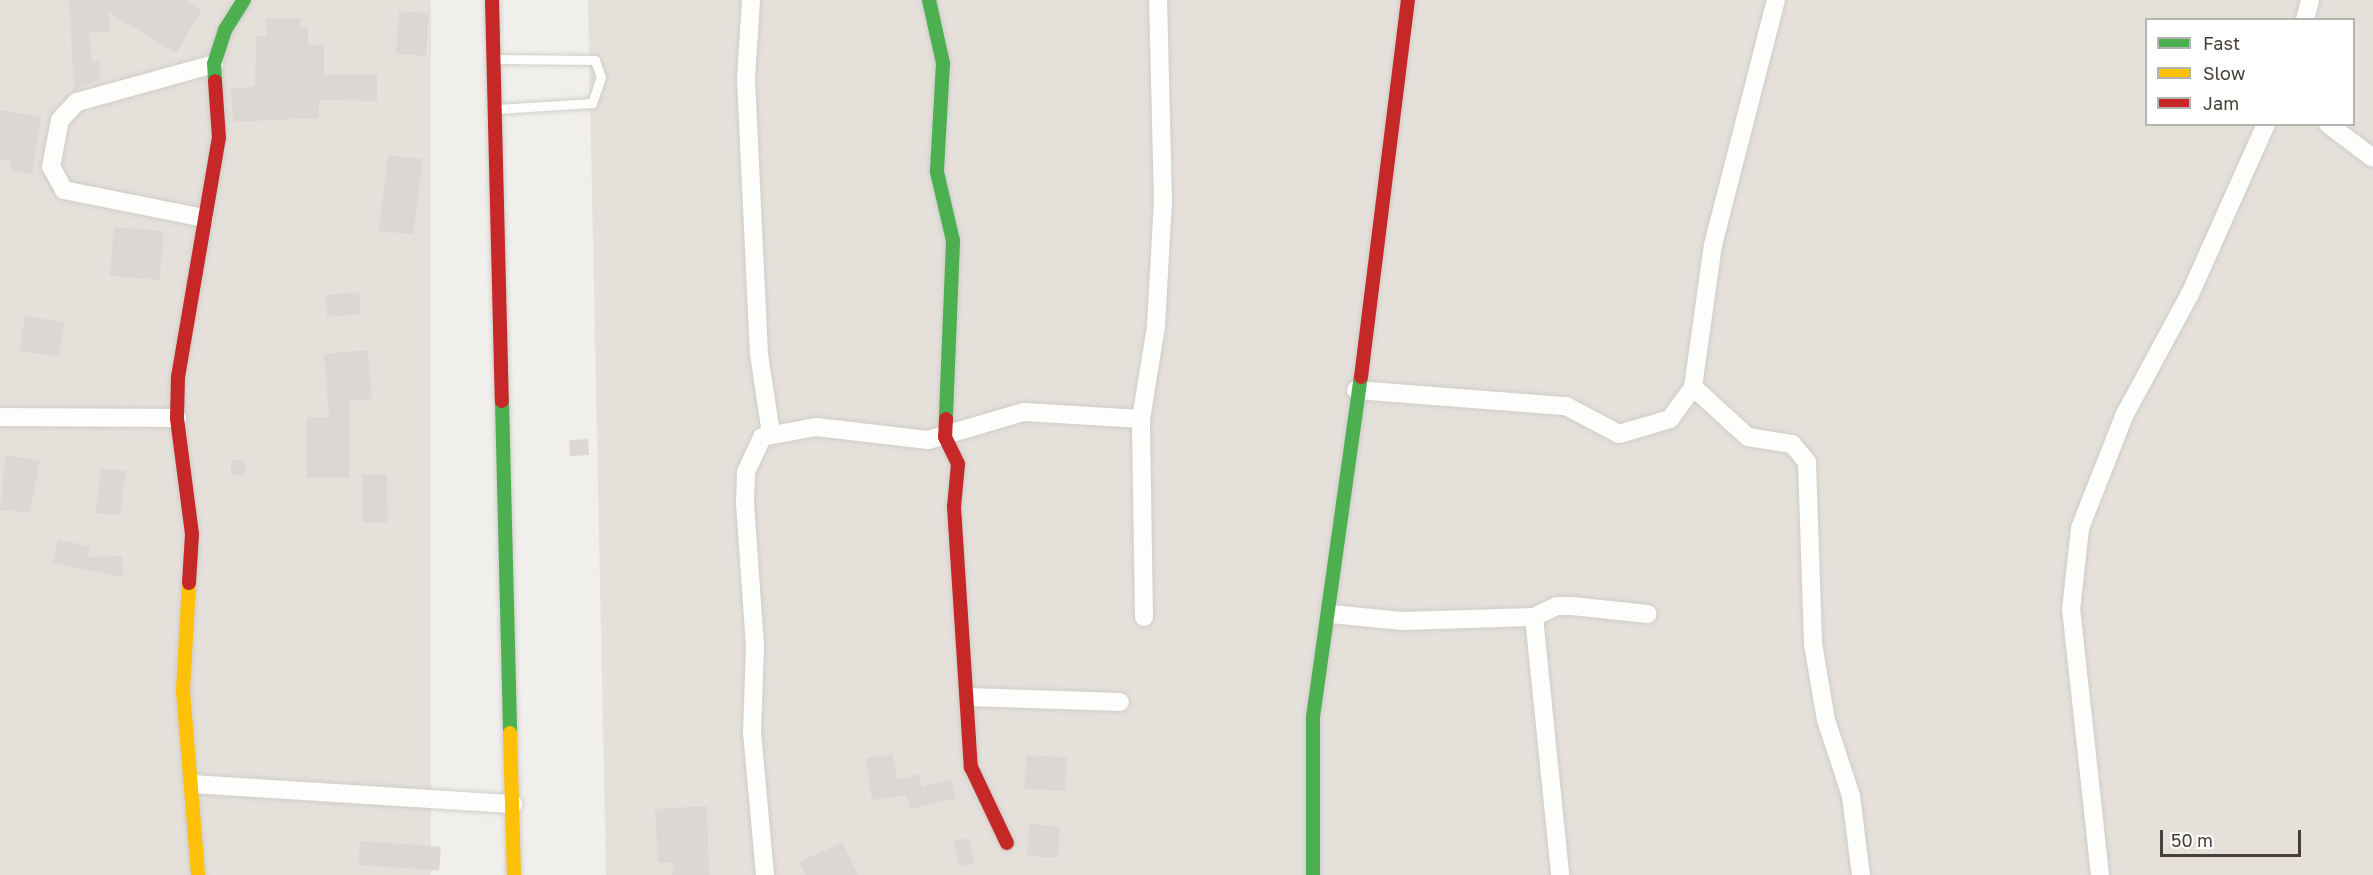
<!DOCTYPE html>
<style>
body{margin:0}
#map{position:relative;width:2373px;height:875px;overflow:hidden;background:#f1efec;font-family:"Golos Text",sans-serif}
div>[style]{position:absolute}
[style*='--x']{left:calc(var(--x)*1px);top:calc(var(--y)*1px);width:calc(var(--w)*1px);rotate:calc(var(--a)*1deg)}
.residential>*{inset:0;background:#e5e0da;transform-origin:0 0}
.building>*{inset:0;background:#dbd8d4;transform-origin:0 0}
.roads{filter:drop-shadow(0 0 2px #cfcdca) drop-shadow(0 0 2px #cfcdca)}
.lane>*{height:9px;margin:-4.5px;padding:0 4.5px;transform-origin:4.5px;border-radius:4.5px;background:#fdfdfc}
.street>*{height:18px;margin:-9px;padding:0 9px;transform-origin:9px;border-radius:9px;background:#fdfdfc}
.fast>*{height:14px;margin:-7px;padding:0 7px;transform-origin:7px;border-radius:7px;background:#4caf50}
.slow>*{height:14px;margin:-7px;padding:0 7px;transform-origin:7px;border-radius:7px;background:#ffc107}
.jam>*{height:14px;margin:-7px;padding:0 7px;transform-origin:7px;border-radius:7px;background:#c62828}
span{translate:-50% -50%;white-space:nowrap;text-align:center;line-height:1.15;-webkit-text-stroke:5px #fff;paint-order:stroke}
.legend{position:absolute;left:2145px;top:18px;width:210px;height:108px;box-sizing:border-box;background:#fff;border:2px solid #b5b3af;margin:0;padding:8px 10px;list-style:none;font-size:18px;color:#464038}
.legend li{display:flex;align-items:center;gap:12px;height:30px}
.legend b{width:30px;border:2px solid #b5b3af}
.scale{position:absolute;left:2160px;top:830px;width:141px;height:27px;box-sizing:border-box;border:3px solid #464038;border-top:0;padding-left:8px;font-size:18px;line-height:21px;white-space:nowrap;color:#464038;-webkit-text-stroke:4px #fff;paint-order:stroke}
</style>
<div id="map">
<div class="residential">
<div style="left:0;top:0;width:431px;height:875px"></div>
<div style="clip-path:polygon(evenodd,588px 0,2373px 0,2373px 875px,606px 875px,588px 0,2146px 20px,2354px 20px,2354px 124px,2146px 124px,2146px 20px)"></div>
</div>
<div class="building">
<div style="clip-path:polygon(69px 0,185px 0,202px 10px,176px 53px,109px 13px,110px 31px,89px 33px,92px 62px,99px 61px,101px 78px,74px 90px)"></div>
<div style="left:399px;top:11px;width:30px;height:43px;rotate:4deg"></div>
<div style="clip-path:polygon(266px 18px,301px 18px,300px 27px,308px 28px,308px 45px,324px 45px,324px 74px,377px 75px,377px 101px,319px 100px,319px 118px,233px 122px,231px 88px,255px 87px,256px 36px,266px 36px)"></div>
<div style="clip-path:polygon(0 110px,41px 117px,32px 174px,10px 171px,11px 161px,0 159px)"></div>
<div style="left:388px;top:155px;width:35px;height:76px;rotate:7deg"></div>
<div style="left:114px;top:227px;width:50px;height:49px;rotate:5deg"></div>
<div style="left:359px;top:292px;width:22px;height:34px;rotate:85deg"></div>
<div style="left:25px;top:316px;width:40px;height:35px;rotate:9deg"></div>
<div style="clip-path:polygon(368px 350px,372px 399px,349px 401px,349px 478px,307px 478px,307px 417px,329px 417px,324px 354px)"></div>
<div style="left:588px;top:439px;width:16px;height:19px;rotate:86deg"></div>
<div style="clip-path:polygon(5px 455px,40px 460px,30px 513px,0 510px)"></div>
<div style="left:231px;top:460px;width:14px;height:15px"></div>
<div style="left:101px;top:468px;width:25px;height:45px;rotate:7deg"></div>
<div style="left:387px;top:474px;width:48px;height:25px;rotate:89deg"></div>
<div style="clip-path:polygon(58px 540px,90px 546px,88px 557px,122px 556px,123px 577px,53px 563px)"></div>
<div style="clip-path:polygon(893px 754px,897px 780px,919px 774px,922px 787px,951px 779px,956px 798px,910px 809px,906px 795px,872px 800px,866px 758px)"></div>
<div style="left:1026px;top:755px;width:41px;height:34px;rotate:3deg"></div>
<div style="clip-path:polygon(707px 806px,709px 875px,672px 875px,674px 862px,658px 863px,655px 809px)"></div>
<div style="left:1029px;top:824px;width:31px;height:32px;rotate:4deg"></div>
<div style="left:969px;top:838px;width:26px;height:16px;rotate:77deg"></div>
<div style="left:360px;top:841px;width:81px;height:24px;rotate:4deg"></div>
<div style="clip-path:polygon(843px 842px,858px 875px,805px 875px,799px 862px)"></div>
</div>
<div class="roads">
<div class="lane">
<div style="--x:495;--y:59;--w:100;--a:0.6"></div>
<div style="--x:595;--y:60;--w:18;--a:71"></div>
<div style="--x:601;--y:77;--w:28;--a:109"></div>
<div style="--x:592;--y:103;--w:95;--a:176.4"></div>
</div>
<div class="street">
<div style="--x:751;--y:0;--w:79;--a:93.6"></div>
<div style="--x:746;--y:79;--w:275;--a:87.3"></div>
<div style="--x:759;--y:354;--w:80;--a:81.4"></div>
<div style="--x:2305;--y:20;--w:21;--a:-76"></div>
<div style="--x:2328;--y:124;--w:56;--a:37.1"></div>
<div style="--x:204;--y:218;--w:143;--a:-168.7"></div>
<div style="--x:64;--y:190;--w:26;--a:-119"></div>
<div style="--x:51;--y:167;--w:48;--a:-79.2"></div>
<div style="--x:60;--y:120;--w:25;--a:-47"></div>
<div style="--x:77;--y:102;--w:142;--a:-15.5"></div>
<div style="--x:1693;--y:387;--w:74;--a:42.3"></div>
<div style="--x:1748;--y:437;--w:45;--a:9"></div>
<div style="--x:1792;--y:444;--w:23;--a:50"></div>
<div style="--x:1807;--y:462;--w:182;--a:88.1"></div>
<div style="--x:1813;--y:644;--w:77;--a:80.3"></div>
<div style="--x:1826;--y:720;--w:80;--a:71.8"></div>
<div style="--x:1851;--y:796;--w:80;--a:82.8"></div>
<div style="--x:1356;--y:390;--w:211;--a:4.4"></div>
<div style="--x:1566;--y:406;--w:60;--a:27.8"></div>
<div style="--x:1619;--y:434;--w:53;--a:-16.4"></div>
<div style="--x:1670;--y:419;--w:39;--a:-54"></div>
<div style="--x:1693;--y:387;--w:143;--a:-82"></div>
<div style="--x:1713;--y:245;--w:253;--a:-75.6"></div>
<div style="--x:0;--y:417;--w:177;--a:0.3"></div>
<div style="--x:1331;--y:614;--w:72;--a:5.6"></div>
<div style="--x:1403;--y:621;--w:131;--a:-1.7"></div>
<div style="--x:1534;--y:617;--w:25;--a:-26"></div>
<div style="--x:1557;--y:606;--w:15;--a:0"></div>
<div style="--x:1572;--y:606;--w:76;--a:6"></div>
<div style="--x:1144;--y:617;--w:198;--a:-90.9"></div>
<div style="--x:1141;--y:419;--w:94;--a:-80.8"></div>
<div style="--x:1156;--y:326;--w:124;--a:-86.8"></div>
<div style="--x:1163;--y:202;--w:202;--a:-91.4"></div>
<div style="--x:1534;--y:617;--w:259;--a:84.2"></div>
<div style="--x:970;--y:697;--w:150;--a:1.9"></div>
<div style="--x:193;--y:784;--w:321;--a:3.6"></div>
<div style="--x:765;--y:875;--w:143;--a:-95.2"></div>
<div style="--x:752;--y:733;--w:87;--a:-88"></div>
<div style="--x:755;--y:646;--w:144;--a:-94"></div>
<div style="--x:745;--y:502;--w:30;--a:-88"></div>
<div style="--x:746;--y:472;--w:38;--a:-65"></div>
<div style="--x:762;--y:437;--w:55;--a:-10.5"></div>
<div style="--x:816;--y:427;--w:113;--a:6.6"></div>
<div style="--x:928;--y:440;--w:100;--a:-16.3"></div>
<div style="--x:1024;--y:412;--w:117;--a:3.4"></div>
<div style="--x:2100;--y:875;--w:267;--a:-96.2"></div>
<div style="--x:2071;--y:610;--w:82;--a:-83.7"></div>
<div style="--x:2080;--y:528;--w:123;--a:-68.5"></div>
<div style="--x:2125;--y:414;--w:136;--a:-61.6"></div>
<div style="--x:2190;--y:294;--w:186;--a:-65.9"></div>
</div>
<div class="fast">
<div style="--x:929;--y:0;--w:65;--a:77.5"></div>
<div style="--x:943;--y:63;--w:109;--a:93.2"></div>
<div style="--x:937;--y:172;--w:71;--a:76.9"></div>
<div style="--x:953;--y:241;--w:178;--a:92.3"></div>
<div style="--x:215;--y:81;--w:17;--a:-93"></div>
<div style="--x:214;--y:64;--w:36;--a:-72"></div>
<div style="--x:225;--y:30;--w:36;--a:-58"></div>
<div style="--x:502;--y:401;--w:332;--a:88.6"></div>
<div style="--x:1313;--y:875;--w:158;--a:-90"></div>
<div style="--x:1313;--y:717;--w:343;--a:-82"></div>
</div>
<div class="slow">
<div style="--x:189;--y:583;--w:108;--a:93.2"></div>
<div style="--x:183;--y:691;--w:185;--a:85.3"></div>
<div style="--x:510;--y:733;--w:142;--a:88.4"></div>
</div>
<div class="jam">
<div style="--x:492;--y:0;--w:401;--a:88.6"></div>
<div style="--x:1361;--y:377;--w:380;--a:-82.9"></div>
<div style="--x:946;--y:419;--w:18;--a:93"></div>
<div style="--x:945;--y:437;--w:30;--a:64"></div>
<div style="--x:958;--y:464;--w:43;--a:95.3"></div>
<div style="--x:954;--y:507;--w:261;--a:86.3"></div>
<div style="--x:971;--y:767;--w:84;--a:64.7"></div>
<div style="--x:189;--y:583;--w:49;--a:-86.5"></div>
<div style="--x:192;--y:534;--w:117;--a:-97.4"></div>
<div style="--x:177;--y:418;--w:41;--a:-88.6"></div>
<div style="--x:178;--y:377;--w:242;--a:-80.3"></div>
<div style="--x:219;--y:138;--w:57;--a:-94"></div>
</div>
</div>
<ul class="legend">
<li><b style="height:8px;background:#4caf50"></b>Fast</li>
<li><b style="height:8px;background:#ffc107"></b>Slow</li>
<li><b style="height:8px;background:#c62828"></b>Jam</li>
</ul>
<div class="scale">50 m</div>
</div>
